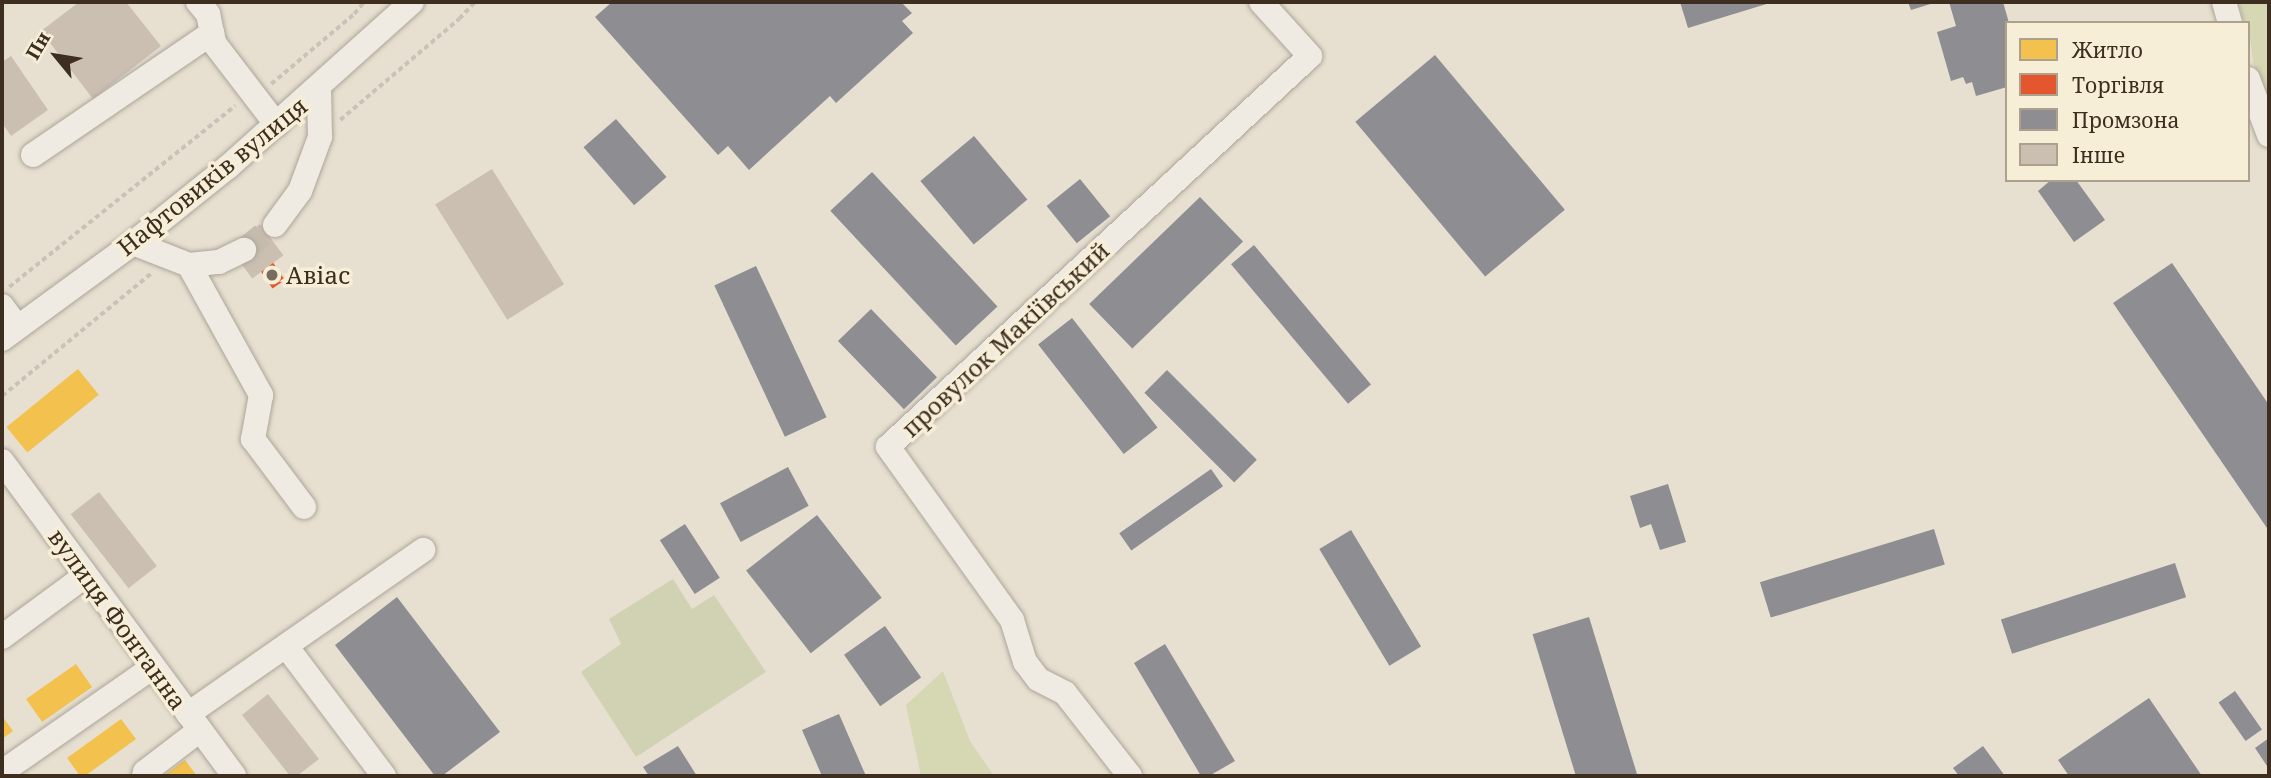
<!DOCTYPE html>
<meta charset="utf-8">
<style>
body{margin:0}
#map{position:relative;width:2271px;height:778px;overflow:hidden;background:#e7e0d1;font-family:"Noto Serif",serif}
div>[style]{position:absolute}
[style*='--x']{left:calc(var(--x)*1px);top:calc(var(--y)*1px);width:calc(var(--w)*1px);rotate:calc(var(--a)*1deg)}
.green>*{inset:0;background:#d6d7b3}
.cemetery>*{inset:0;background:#d1d1b3}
.homes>*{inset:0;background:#f2c14e;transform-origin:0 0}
.shops>*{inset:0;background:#e4572e;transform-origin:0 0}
.industry>*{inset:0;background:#8d8d92;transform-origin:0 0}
.building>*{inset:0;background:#cbbfb2;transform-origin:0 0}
.minor-tunnel>*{height:24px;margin-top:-12px;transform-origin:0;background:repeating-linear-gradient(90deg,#c5bcae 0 24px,transparent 0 36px)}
.path>*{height:3.5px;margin-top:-1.75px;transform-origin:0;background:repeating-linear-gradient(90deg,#c8c2b9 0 5px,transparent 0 8.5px)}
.roads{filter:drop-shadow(0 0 2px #ada599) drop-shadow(0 0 2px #ada599)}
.minor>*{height:24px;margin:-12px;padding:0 12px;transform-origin:12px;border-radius:12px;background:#efebe3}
.dots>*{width:19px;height:19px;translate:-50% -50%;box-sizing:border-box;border:4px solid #f7eed8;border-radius:50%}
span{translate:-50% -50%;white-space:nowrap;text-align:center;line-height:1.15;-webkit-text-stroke:7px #f7eed8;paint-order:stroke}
.street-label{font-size:24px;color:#3d2e20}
.poi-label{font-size:24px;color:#3d2e20}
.left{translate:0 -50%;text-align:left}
.frame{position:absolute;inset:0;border:4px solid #3d2e20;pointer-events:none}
.legend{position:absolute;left:2005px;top:21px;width:245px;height:161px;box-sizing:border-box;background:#f7eed8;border:2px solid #ada18e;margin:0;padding:9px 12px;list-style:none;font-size:21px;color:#3d2e20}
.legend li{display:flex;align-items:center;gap:14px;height:35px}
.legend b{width:35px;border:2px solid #ada18e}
.north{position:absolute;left:21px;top:21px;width:70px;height:70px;-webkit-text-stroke:5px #f7eed8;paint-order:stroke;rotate:300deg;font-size:19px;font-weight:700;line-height:28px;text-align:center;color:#3d2e20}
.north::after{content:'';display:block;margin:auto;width:24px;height:32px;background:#3d2e20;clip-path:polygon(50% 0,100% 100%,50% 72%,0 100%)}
</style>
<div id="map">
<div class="green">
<div style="clip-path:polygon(2238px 2px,2269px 2px,2269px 103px,2253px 62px,2248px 23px,2244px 23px)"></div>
<div style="clip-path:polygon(943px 671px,970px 741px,994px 776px,921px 776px,906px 705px)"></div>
</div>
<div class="cemetery">
<div style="clip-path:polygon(673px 579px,692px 609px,714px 595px,766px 672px,636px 757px,581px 672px,621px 644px,609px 619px)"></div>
</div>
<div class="homes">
<div style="left:78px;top:369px;width:33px;height:92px;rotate:51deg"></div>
<div style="left:76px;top:664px;width:28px;height:61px;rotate:55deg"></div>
<div style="clip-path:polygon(2px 716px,13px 731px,2px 739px)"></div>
<div style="clip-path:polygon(121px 719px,136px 739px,85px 776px,80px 776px,67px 758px)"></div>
<div style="clip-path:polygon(185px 760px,197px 776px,163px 776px)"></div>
</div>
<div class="shops">
<div style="left:272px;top:261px;width:23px;height:15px;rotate:56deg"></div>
</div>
<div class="industry">
<div style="clip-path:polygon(612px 2px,901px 2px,912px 13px,902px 21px,913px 33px,836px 103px,830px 96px,749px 170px,728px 146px,718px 155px,595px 17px)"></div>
<div style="clip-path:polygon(1680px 2px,1773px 2px,1688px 28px)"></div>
<div style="clip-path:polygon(1908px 2px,1937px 2px,1911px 10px)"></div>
<div style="clip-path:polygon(1949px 2px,2003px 2px,2009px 23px,2007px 87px,1976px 96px,1972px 82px,1966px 84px,1963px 77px,1951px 81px,1937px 32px,1956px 26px)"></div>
<div style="left:1435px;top:55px;width:202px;height:104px;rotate:50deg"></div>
<div style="left:616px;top:119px;width:77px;height:43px;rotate:49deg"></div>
<div style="left:974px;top:136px;width:83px;height:70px;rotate:50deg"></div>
<div style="left:872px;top:172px;width:184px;height:57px;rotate:47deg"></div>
<div style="left:1080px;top:179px;width:48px;height:43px;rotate:51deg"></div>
<div style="clip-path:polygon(2051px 180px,2076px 180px,2105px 220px,2074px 242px,2038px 191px)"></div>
<div style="left:1200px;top:197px;width:62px;height:154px;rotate:46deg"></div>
<div style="left:1254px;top:245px;width:182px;height:30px;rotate:50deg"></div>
<div style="clip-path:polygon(2172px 263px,2269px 405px,2269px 531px,2113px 303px)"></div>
<div style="left:756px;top:266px;width:167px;height:46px;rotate:65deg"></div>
<div style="left:871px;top:309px;width:95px;height:46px;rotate:46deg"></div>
<div style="left:1072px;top:318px;width:139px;height:43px;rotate:52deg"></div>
<div style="left:1167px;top:370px;width:127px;height:32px;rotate:45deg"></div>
<div style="left:788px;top:467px;width:44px;height:77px;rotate:62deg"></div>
<div style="left:1211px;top:469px;width:21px;height:112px;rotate:55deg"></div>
<div style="clip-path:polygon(1668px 484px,1686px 542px,1660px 550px,1651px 524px,1640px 528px,1630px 496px)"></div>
<div style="left:817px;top:515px;width:105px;height:90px;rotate:52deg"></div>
<div style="left:685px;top:524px;width:64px;height:30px;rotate:57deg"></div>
<div style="left:1934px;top:529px;width:37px;height:182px;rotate:73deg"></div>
<div style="left:1351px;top:530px;width:136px;height:37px;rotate:59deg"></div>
<div style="left:2175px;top:563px;width:36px;height:183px;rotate:72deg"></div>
<div style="clip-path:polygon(397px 597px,500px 732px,442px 776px,435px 776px,335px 645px)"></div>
<div style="left:1589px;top:617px;width:167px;height:59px;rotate:73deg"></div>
<div style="left:885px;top:626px;width:63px;height:50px;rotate:55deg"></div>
<div style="clip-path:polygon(1165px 644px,1235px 761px,1209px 776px,1201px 776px,1134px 663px)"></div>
<div style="left:2235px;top:691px;width:47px;height:20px;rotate:55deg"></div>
<div style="clip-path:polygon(2149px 698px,2202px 776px,2069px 776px,2058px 760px)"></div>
<div style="clip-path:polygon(839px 714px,866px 776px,822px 776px,802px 730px)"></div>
<div style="clip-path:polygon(2269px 738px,2269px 769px,2255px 748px)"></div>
<div style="clip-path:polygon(678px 746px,697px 776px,649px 776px,643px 767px)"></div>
<div style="clip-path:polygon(1983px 746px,2005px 776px,1959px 776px,1953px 768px)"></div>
</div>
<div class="building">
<div style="clip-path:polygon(79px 2px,126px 2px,161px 46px,93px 99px,41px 31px)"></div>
<div style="clip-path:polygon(11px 56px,48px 110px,11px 136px,2px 123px,2px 62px)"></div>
<div style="left:492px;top:169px;width:136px;height:67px;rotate:58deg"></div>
<div style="left:260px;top:224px;width:39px;height:39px;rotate:53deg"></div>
<div style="left:99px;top:492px;width:94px;height:36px;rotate:52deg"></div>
<div style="clip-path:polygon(268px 694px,319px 759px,297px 776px,290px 776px,242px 715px)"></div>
</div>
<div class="minor-tunnel">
<div style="--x:244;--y:250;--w:40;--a:-39"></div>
</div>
<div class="path">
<div style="--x:271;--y:84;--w:109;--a:-40.1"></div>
<div style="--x:354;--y:14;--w:16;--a:-50"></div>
<div style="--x:340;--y:120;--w:156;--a:-40.3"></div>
<div style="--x:459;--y:19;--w:23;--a:-47"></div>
<div style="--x:9;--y:287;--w:290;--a:-38.7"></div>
<div style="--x:2;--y:396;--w:194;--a:-39.4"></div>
</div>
<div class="roads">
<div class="minor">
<div style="--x:198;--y:2;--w:16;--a:50"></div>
<div style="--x:208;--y:14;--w:30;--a:78"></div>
<div style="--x:214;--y:43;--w:103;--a:52.5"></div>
<div style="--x:2224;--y:2;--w:22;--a:74"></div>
<div style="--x:2248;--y:79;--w:60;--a:69.4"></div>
<div style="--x:33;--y:155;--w:217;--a:-34.3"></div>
<div style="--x:275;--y:225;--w:42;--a:-53.7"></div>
<div style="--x:300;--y:191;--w:58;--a:-69.7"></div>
<div style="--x:320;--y:137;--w:49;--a:-91.2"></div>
<div style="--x:133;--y:243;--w:60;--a:21.4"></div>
<div style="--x:189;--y:265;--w:30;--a:-6"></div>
<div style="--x:219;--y:262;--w:28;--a:-26"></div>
<div style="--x:189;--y:265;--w:149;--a:61"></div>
<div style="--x:261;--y:395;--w:45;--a:100.3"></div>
<div style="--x:253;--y:439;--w:85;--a:53.1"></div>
<div style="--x:2;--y:306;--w:26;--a:54"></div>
<div style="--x:2;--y:339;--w:162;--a:-36.2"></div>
<div style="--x:133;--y:243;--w:122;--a:-38.7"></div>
<div style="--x:228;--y:167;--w:247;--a:-41.9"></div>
<div style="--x:2;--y:461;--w:391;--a:53.6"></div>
<div style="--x:2;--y:637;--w:104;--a:-36.4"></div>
<div style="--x:286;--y:646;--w:163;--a:53"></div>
<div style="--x:188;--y:714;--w:287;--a:-34.9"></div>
<div style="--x:2;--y:772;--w:184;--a:-34.8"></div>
<div style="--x:144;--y:776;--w:4;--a:-76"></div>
<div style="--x:145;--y:772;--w:69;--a:-37.4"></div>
<div style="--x:1130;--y:776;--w:105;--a:-128.1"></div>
<div style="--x:1065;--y:693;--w:30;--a:-153"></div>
<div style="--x:1038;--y:679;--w:21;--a:-127"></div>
<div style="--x:1025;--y:662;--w:44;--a:-107.2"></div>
<div style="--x:1012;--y:620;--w:213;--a:-125.6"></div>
<div style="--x:888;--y:447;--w:575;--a:-42.82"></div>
<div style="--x:1310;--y:56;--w:73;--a:-132.2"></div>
</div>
</div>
<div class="dots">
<div style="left:272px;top:275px;background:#786c5e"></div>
</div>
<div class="street-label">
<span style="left:212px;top:176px;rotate:-39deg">Нафтовиків вулиця</span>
<span style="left:1005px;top:339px;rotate:-43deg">провулок Макіївський</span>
<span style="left:118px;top:619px;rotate:54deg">вулиця Фонтанна</span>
</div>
<div class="poi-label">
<span class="left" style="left:286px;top:275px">Авіас</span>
</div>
<div class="frame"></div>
<ul class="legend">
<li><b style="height:19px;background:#f2c14e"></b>Житло</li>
<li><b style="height:19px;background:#e4572e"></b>Торгівля</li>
<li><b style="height:19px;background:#8d8d92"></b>Промзона</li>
<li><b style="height:19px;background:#cbbfb2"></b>Інше</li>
</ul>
<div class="north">Пн</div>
</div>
